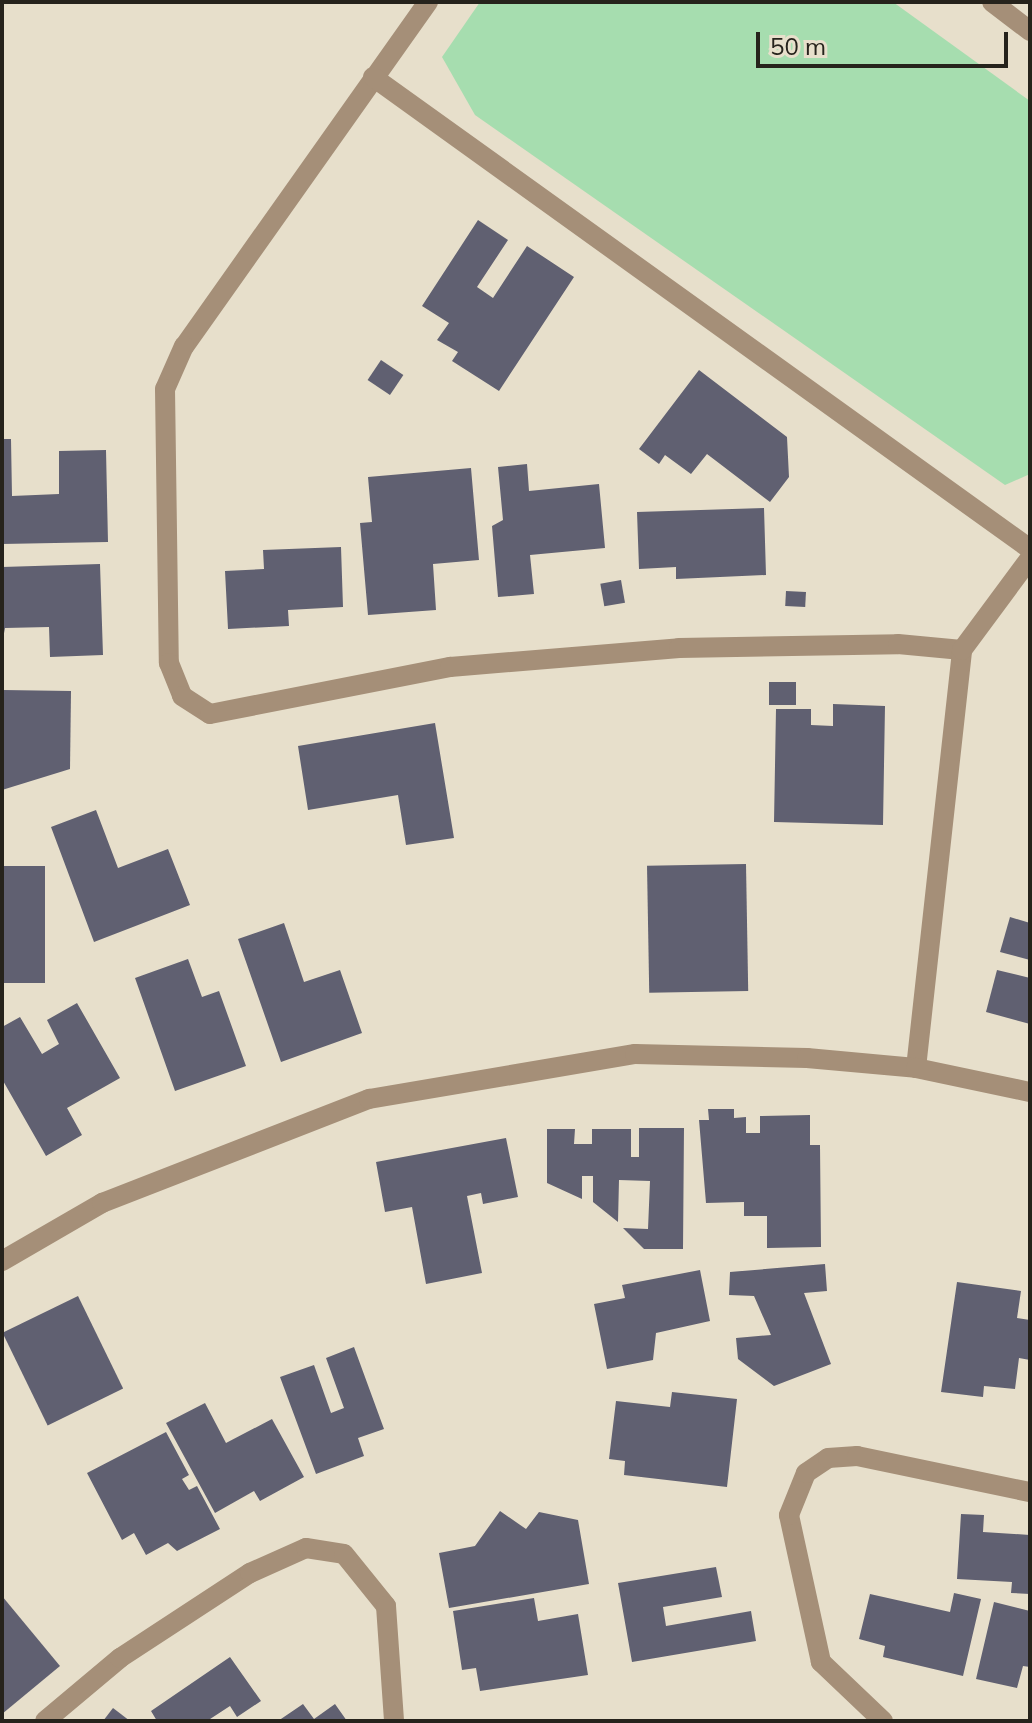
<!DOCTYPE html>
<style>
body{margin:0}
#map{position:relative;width:1032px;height:1723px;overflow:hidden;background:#e7dfcb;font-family:Mulish,sans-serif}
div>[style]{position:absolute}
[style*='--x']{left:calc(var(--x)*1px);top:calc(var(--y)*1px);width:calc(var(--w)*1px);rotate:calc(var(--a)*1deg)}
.green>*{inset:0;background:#a6ddaf}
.building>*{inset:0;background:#606071;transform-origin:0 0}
.minor>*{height:20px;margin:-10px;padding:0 10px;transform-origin:10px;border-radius:10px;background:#a58f78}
span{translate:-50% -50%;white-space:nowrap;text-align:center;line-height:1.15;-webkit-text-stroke:8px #e7dfcb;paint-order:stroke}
.frame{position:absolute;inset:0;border:4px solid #26231c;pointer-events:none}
.scale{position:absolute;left:756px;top:32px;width:252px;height:36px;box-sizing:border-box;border:4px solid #26231c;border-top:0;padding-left:10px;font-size:24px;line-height:28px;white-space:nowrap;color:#26231c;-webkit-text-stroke:6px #e7dfcb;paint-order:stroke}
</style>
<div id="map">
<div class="green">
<div style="clip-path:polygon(480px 2px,893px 2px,1030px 101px,1030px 474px,1005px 485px,475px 115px,442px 57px)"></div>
</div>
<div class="building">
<div style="clip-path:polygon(478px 220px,508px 240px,477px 287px,493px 298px,527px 246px,574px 277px,499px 391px,452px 361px,458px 352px,437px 340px,449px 323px,422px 306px)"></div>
<div style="left:381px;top:360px;width:27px;height:24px;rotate:34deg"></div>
<div style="clip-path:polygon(699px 370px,787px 437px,789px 477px,770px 502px,707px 454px,691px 474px,665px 455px,659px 464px,639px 449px)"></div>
<div style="clip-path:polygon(2px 439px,11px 439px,12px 496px,59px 494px,59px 451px,106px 450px,108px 542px,2px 544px)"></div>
<div style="clip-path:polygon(527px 464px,529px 491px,599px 484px,605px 548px,530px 555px,534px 594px,498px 597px,492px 526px,503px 520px,498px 467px)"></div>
<div style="clip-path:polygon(471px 468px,479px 560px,433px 564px,436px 610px,368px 615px,360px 523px,372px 522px,368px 477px)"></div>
<div style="clip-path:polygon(764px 508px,766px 575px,676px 579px,676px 567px,639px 569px,637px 512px)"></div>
<div style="clip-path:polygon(341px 547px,343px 607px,288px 610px,289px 626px,228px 629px,225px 571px,264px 569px,263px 550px)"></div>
<div style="clip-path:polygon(100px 564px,103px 655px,50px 657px,49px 627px,5px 628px,2px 644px,2px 567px)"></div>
<div style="left:621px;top:580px;width:23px;height:21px;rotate:80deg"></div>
<div style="left:786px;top:591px;width:20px;height:15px;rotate:3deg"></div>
<div style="left:769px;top:682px;width:27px;height:23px"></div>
<div style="clip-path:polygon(3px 690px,71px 691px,70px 769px,2px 790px)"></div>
<div style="clip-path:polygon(833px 704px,885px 706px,883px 825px,774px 822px,776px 709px,811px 709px,811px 725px,833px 726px)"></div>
<div style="clip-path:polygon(435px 723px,454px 838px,406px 845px,398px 795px,308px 810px,298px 746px)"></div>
<div style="clip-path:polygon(96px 810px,118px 868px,168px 849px,190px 905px,94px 942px,51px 827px)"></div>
<div style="left:746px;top:864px;width:127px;height:99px;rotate:89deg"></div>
<div style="left:2px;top:866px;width:43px;height:117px"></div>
<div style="clip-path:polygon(1010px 917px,1030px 923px,1030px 960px,1000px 952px)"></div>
<div style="clip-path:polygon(284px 923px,304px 982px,340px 970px,362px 1033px,281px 1062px,238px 939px)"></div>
<div style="clip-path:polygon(188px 959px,202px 997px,219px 991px,246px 1066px,175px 1091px,135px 978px)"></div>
<div style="clip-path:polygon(997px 970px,1030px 978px,1030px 1024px,986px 1012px)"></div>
<div style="clip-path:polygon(77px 1003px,120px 1078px,67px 1108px,82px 1135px,46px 1156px,2px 1079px,2px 1027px,20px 1017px,42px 1054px,59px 1044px,47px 1020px)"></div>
<div style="clip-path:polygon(708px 1109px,734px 1109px,734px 1118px,746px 1117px,746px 1133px,760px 1133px,760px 1116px,810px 1115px,810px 1145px,820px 1145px,821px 1247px,767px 1248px,767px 1216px,744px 1216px,744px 1202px,706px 1203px,699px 1120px,709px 1120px)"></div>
<div style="clip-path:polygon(639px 1128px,684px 1128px,683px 1249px,644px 1249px,623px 1228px,648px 1229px,650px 1181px,619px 1180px,618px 1222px,593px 1202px,593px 1176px,582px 1176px,582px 1199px,547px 1183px,547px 1129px,575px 1129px,574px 1144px,592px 1144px,592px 1129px,631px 1129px,631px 1157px,639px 1157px)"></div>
<div style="clip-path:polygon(506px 1138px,518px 1197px,483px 1204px,481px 1193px,467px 1196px,482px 1273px,426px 1284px,412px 1207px,385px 1212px,376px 1162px)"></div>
<div style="clip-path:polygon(825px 1264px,827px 1291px,804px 1293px,831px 1364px,774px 1386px,738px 1359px,736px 1338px,771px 1335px,754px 1296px,729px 1295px,730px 1272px)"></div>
<div style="clip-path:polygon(700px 1270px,710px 1321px,656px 1333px,653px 1360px,607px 1369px,594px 1304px,625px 1298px,622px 1285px)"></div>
<div style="clip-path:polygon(957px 1282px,1021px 1291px,1017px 1318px,1030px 1320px,1030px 1360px,1019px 1358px,1015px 1389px,984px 1386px,983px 1397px,941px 1392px)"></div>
<div style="left:78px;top:1296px;width:103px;height:84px;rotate:64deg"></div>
<div style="clip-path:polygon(354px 1347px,384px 1429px,358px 1438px,364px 1456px,316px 1474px,280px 1377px,314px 1365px,331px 1413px,344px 1408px,326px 1358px)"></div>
<div style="clip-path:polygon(672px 1392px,737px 1399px,727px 1487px,624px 1475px,625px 1461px,609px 1459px,616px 1401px,670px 1407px)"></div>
<div style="clip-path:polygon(205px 1403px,226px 1443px,272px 1419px,304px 1477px,260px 1501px,254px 1491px,215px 1513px,166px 1423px)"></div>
<div style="clip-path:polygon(166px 1432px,189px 1475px,182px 1479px,189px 1490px,197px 1486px,220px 1529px,177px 1551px,168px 1543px,146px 1555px,134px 1533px,122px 1540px,87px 1473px)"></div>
<div style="clip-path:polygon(500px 1511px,526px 1529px,539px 1512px,578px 1520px,589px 1584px,449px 1608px,439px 1553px,475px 1546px)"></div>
<div style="clip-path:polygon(961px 1514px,984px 1515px,983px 1532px,1030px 1535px,1030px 1594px,1011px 1593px,1012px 1582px,957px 1579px)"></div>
<div style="clip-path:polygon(716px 1567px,722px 1597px,663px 1607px,666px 1626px,751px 1611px,756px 1641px,632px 1662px,618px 1583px)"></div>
<div style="clip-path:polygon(954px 1593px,981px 1599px,963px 1676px,883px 1657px,885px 1646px,859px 1639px,870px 1594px,950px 1612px)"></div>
<div style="clip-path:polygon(2px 1596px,60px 1666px,2px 1714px)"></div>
<div style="clip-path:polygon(534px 1598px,538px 1621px,578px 1614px,588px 1675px,480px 1691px,476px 1668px,462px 1670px,453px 1611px)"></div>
<div style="clip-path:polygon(994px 1602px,1030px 1611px,1030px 1667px,1023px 1666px,1017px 1688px,976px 1679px)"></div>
<div style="clip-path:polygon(230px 1657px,261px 1701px,237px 1717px,230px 1706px,207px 1721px,157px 1721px,151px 1711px)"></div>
<div style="clip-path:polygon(303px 1704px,314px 1719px,335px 1704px,347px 1721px,278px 1721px)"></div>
<div style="clip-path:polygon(113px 1708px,130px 1721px,103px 1721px)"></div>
</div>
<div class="minor">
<div style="--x:428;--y:2;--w:422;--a:125.3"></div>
<div style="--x:184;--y:346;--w:47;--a:113.8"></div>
<div style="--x:165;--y:389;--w:274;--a:89.2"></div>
<div style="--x:169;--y:663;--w:35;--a:68"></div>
<div style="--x:182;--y:696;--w:33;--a:33"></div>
<div style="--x:210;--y:714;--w:245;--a:-11.1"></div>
<div style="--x:450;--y:667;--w:230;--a:-4.7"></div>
<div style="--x:679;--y:648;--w:219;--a:-1"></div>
<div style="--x:898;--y:644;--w:64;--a:5.4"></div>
<div style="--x:992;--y:2;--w:48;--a:37.3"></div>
<div style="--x:373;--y:77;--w:809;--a:35.69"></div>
<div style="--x:916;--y:1068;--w:421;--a:-83.7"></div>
<div style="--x:962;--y:650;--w:114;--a:-53.5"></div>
<div style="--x:2;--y:1261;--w:116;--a:-30.1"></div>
<div style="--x:102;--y:1203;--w:287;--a:-21.3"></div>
<div style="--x:369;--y:1099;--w:270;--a:-9.6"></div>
<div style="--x:635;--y:1054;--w:172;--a:1.3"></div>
<div style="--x:807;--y:1058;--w:109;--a:5.2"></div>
<div style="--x:916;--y:1068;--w:116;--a:11.9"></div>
<div style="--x:45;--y:1721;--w:98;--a:-40"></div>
<div style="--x:120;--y:1658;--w:155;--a:-33.2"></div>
<div style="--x:250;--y:1573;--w:61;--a:-24.1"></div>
<div style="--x:306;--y:1548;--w:38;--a:9"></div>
<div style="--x:344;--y:1554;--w:67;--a:51.1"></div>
<div style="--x:386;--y:1606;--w:115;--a:86"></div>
<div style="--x:883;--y:1721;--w:86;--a:-136.4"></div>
<div style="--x:821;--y:1662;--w:150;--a:-102.3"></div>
<div style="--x:789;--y:1515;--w:45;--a:-68"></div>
<div style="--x:806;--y:1473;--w:27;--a:-34"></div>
<div style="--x:828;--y:1458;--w:29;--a:-4"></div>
<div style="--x:857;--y:1456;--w:177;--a:11.8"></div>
</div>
<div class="frame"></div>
<div class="scale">50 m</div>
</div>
